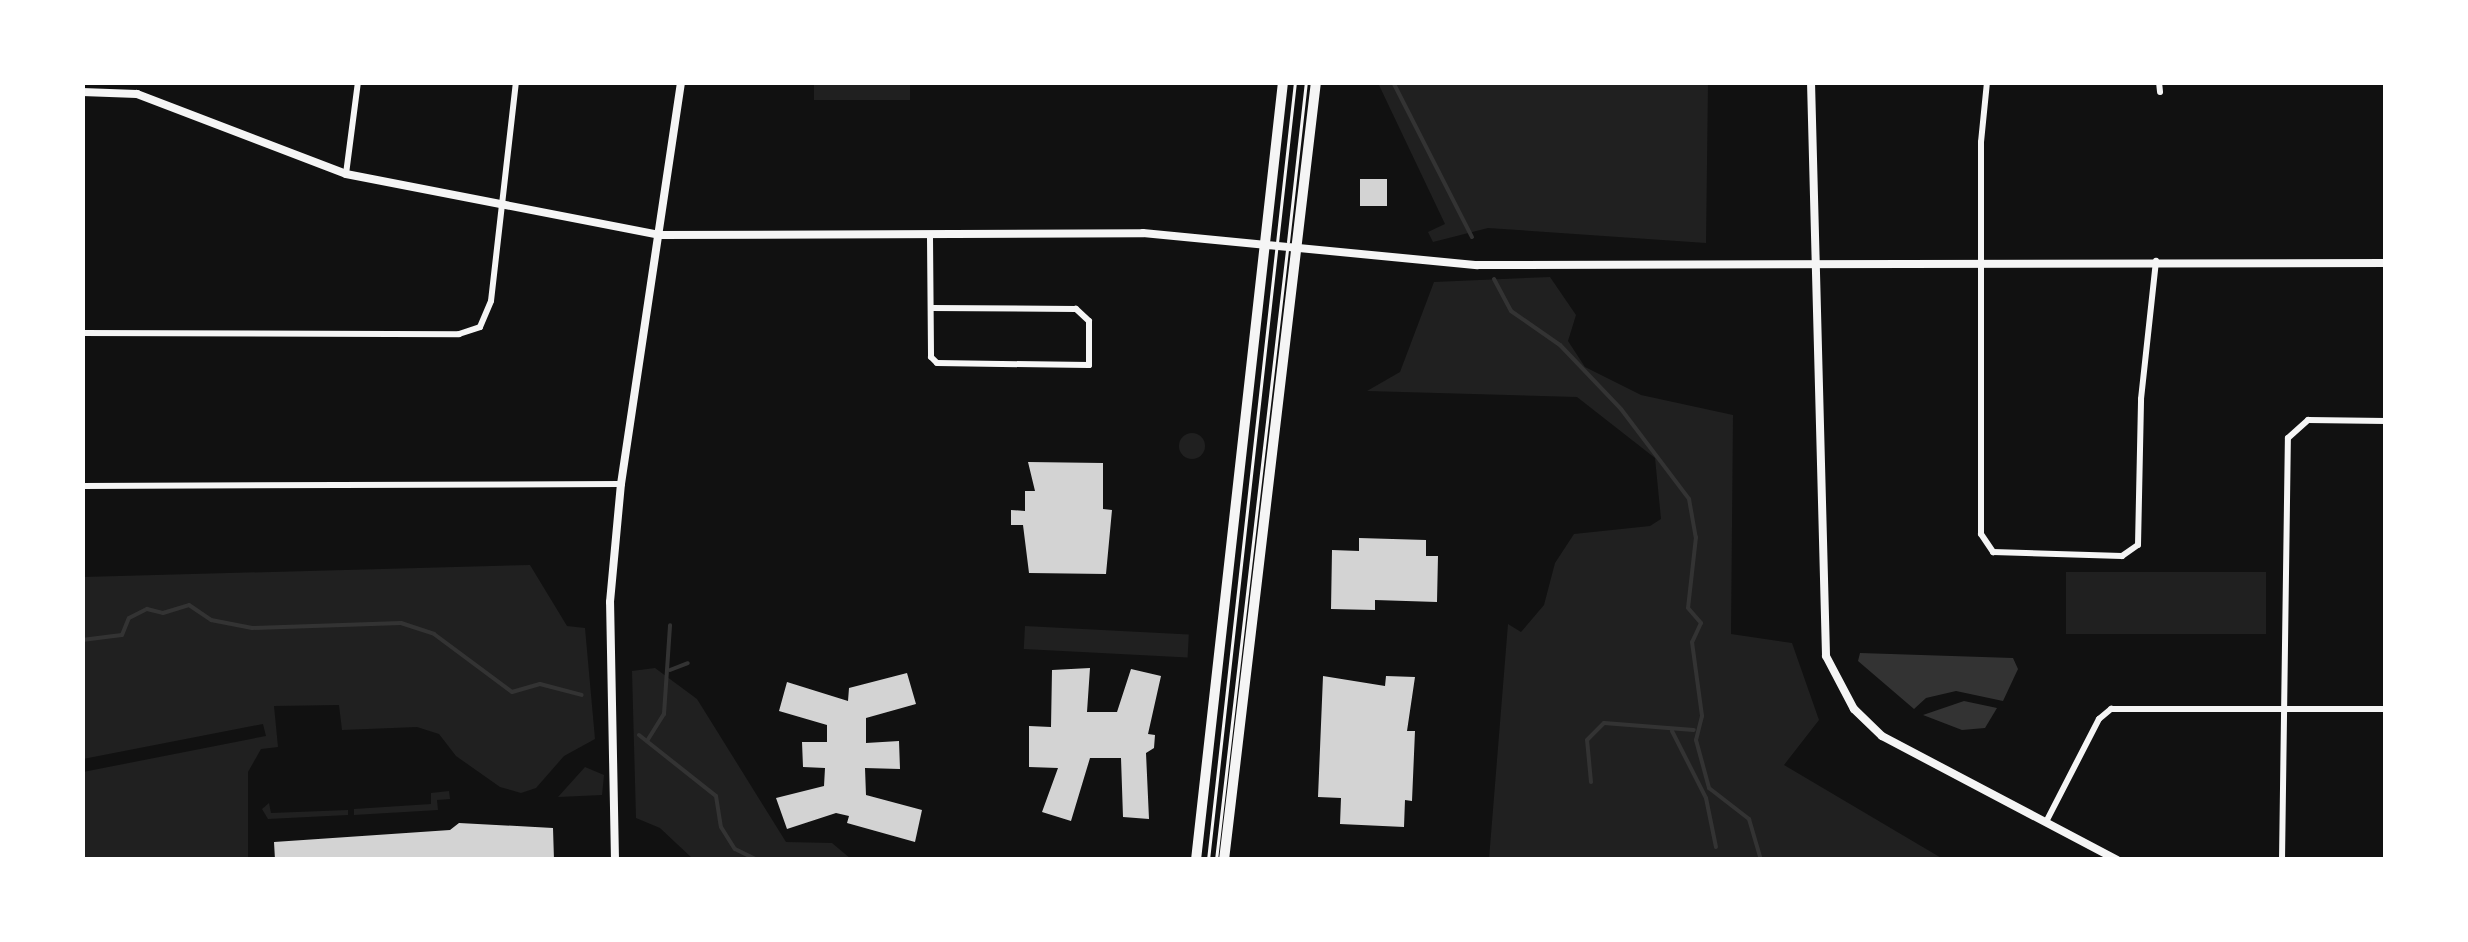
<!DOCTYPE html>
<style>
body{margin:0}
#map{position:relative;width:2468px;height:942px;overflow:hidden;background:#111;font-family:"Source Sans 3",sans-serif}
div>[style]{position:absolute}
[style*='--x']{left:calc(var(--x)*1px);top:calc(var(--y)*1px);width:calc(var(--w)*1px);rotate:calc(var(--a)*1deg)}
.green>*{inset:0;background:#202020;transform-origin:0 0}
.round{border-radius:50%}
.water>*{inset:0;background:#333}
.stream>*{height:4px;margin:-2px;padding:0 2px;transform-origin:2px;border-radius:2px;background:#333}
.building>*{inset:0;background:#d3d3d3;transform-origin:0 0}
.service>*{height:2.5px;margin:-1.25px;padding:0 1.25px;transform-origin:1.25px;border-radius:1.25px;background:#f5f5f5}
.minor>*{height:6px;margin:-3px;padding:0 3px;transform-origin:3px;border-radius:3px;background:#f5f5f5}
.tertiary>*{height:8px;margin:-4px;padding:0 4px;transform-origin:4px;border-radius:4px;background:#f5f5f5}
.primary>*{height:10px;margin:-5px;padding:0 5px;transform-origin:5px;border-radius:5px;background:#f5f5f5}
span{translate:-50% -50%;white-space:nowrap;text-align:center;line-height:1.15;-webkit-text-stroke:10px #fff;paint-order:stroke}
.frame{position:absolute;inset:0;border:85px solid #fff;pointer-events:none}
</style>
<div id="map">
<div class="green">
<div style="left:814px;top:83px;width:96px;height:17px"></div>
<div style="clip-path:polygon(1378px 83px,1708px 83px,1706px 243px,1488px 228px,1433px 242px,1428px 232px,1445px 224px)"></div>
<div style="clip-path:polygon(1550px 277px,1576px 315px,1568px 341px,1585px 367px,1641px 395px,1733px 415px,1731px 634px,1792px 643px,1819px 720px,1784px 765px,1943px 859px,1489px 859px,1508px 624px,1521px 632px,1544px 605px,1555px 563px,1574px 534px,1650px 526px,1661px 519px,1655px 458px,1577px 397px,1367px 391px,1400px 372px,1434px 282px)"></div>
<div class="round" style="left:1179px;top:433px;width:26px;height:26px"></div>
<div style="clip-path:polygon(530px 565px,567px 626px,585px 628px,595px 739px,564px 756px,536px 788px,521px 793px,500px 787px,456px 756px,439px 734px,417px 727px,342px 730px,339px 705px,274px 706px,278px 747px,261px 749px,248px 772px,248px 859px,83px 859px,83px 772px,266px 736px,263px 724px,83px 759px,83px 577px)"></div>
<div style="left:2066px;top:572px;width:200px;height:62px"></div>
<div style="left:1025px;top:626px;width:164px;height:23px;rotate:3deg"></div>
<div style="clip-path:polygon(655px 668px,697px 699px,786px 842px,832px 843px,851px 859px,693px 859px,660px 828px,636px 818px,632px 671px)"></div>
<div style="clip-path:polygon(585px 767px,604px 775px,602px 795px,558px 797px)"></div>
<div style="clip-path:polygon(449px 791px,450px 799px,437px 800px,438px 810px,354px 815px,354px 809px,431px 804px,431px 793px)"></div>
<div style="clip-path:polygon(269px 803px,271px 813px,348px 810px,348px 815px,268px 819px,262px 809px)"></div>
</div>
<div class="water">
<div style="clip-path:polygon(1860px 653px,2013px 658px,2018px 669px,2003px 701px,1956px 691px,1926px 698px,1914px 709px,1858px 661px)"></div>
<div style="clip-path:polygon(1964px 701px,1997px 708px,1985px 728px,1962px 730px,1923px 715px)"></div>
</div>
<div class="stream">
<div style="--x:1393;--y:82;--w:174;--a:63"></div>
<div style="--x:1494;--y:279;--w:36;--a:62"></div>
<div style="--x:1511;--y:311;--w:60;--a:34.8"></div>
<div style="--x:1560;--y:345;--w:88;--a:46.4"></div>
<div style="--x:1621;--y:409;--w:113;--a:52.9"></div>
<div style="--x:1689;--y:499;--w:39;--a:80"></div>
<div style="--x:1696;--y:537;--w:71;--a:96.4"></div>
<div style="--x:1688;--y:608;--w:20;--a:49"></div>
<div style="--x:1701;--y:623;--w:21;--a:115"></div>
<div style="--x:1692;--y:642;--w:75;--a:82.3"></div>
<div style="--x:1702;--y:716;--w:25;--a:104"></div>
<div style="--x:1696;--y:740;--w:50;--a:74.8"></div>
<div style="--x:1709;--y:788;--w:51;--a:37.8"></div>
<div style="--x:1749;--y:819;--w:43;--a:73.7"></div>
<div style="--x:82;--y:640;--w:40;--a:-7.1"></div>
<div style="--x:122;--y:635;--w:18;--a:-68"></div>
<div style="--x:129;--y:618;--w:20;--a:-27"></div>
<div style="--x:147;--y:609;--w:16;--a:14"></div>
<div style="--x:163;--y:613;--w:27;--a:-17"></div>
<div style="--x:189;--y:605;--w:27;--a:34"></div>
<div style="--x:211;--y:620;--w:42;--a:11"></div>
<div style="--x:252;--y:628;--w:149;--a:-1.9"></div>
<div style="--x:401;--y:623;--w:35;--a:18"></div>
<div style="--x:434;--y:634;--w:97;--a:36.6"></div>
<div style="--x:512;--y:692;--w:29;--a:-16"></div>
<div style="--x:540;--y:684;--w:43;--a:14.7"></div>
<div style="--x:670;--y:670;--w:19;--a:-21"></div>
<div style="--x:1672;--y:731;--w:75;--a:63.1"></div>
<div style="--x:1706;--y:798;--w:50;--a:78.5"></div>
<div style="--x:639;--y:735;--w:98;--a:38.4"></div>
<div style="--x:716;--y:796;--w:31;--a:81"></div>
<div style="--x:721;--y:827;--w:26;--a:58"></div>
<div style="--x:735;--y:849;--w:25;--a:26"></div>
<div style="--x:647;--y:741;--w:32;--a:-58"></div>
<div style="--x:664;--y:714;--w:89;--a:-86.1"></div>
<div style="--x:1591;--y:782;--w:42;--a:-95.4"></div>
<div style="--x:1587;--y:740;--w:24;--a:-45"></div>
<div style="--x:1604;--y:723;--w:90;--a:4.4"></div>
</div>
<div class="building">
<div style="left:1360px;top:179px;width:27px;height:27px"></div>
<div style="clip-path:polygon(1028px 462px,1103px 463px,1103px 509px,1112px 510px,1106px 574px,1029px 573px,1023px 525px,1011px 525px,1011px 510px,1025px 511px,1025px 491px,1035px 491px)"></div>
<div style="clip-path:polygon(1359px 538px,1426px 540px,1426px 556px,1438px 556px,1437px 602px,1375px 600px,1375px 610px,1331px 609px,1332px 550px,1359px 551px)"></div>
<div style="clip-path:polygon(1090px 668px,1087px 712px,1117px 712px,1131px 669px,1161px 676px,1148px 734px,1155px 735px,1154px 748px,1146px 753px,1149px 819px,1123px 817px,1121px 758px,1090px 758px,1071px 821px,1042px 812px,1058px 768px,1029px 767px,1029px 726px,1051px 727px,1052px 670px)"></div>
<div style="clip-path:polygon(907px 673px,916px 704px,866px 718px,866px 743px,899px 741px,900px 769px,865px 768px,866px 795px,922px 810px,915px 842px,847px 823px,849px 816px,836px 813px,787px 829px,776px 798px,824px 786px,825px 768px,803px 767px,802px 742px,827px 742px,827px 725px,779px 711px,787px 682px,848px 701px,849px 688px)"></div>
<div style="clip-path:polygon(1323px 676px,1385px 686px,1386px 676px,1415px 677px,1407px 731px,1415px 731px,1412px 801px,1405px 800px,1404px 827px,1340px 824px,1341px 798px,1318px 797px)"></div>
<div style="clip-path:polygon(459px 823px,553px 828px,554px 860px,275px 860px,274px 842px,450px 830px)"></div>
</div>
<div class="service">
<div style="--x:1288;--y:242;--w:161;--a:-83.6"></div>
<div style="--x:1208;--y:860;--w:783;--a:-83.62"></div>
<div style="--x:1216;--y:860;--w:614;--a:-83.36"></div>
</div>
<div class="minor">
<div style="--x:1987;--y:82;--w:60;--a:95.7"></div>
<div style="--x:1981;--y:142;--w:392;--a:90"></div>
<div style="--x:1981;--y:534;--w:22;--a:56"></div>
<div style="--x:1993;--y:552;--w:129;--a:1.8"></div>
<div style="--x:2122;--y:556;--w:19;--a:-35"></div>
<div style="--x:2138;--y:545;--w:146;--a:-88.8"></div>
<div style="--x:2141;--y:399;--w:139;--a:-83.8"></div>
<div style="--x:2159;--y:82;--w:10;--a:84"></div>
<div style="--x:346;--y:174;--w:93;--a:-82.6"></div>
<div style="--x:930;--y:238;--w:119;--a:89.5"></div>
<div style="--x:931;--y:357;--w:8;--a:45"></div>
<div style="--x:937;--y:363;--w:152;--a:0.8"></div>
<div style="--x:1089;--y:365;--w:44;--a:-90"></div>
<div style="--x:1089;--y:321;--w:18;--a:-137"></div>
<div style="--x:1076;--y:309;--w:145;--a:-179.6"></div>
<div style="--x:82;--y:333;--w:377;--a:0.2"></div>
<div style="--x:459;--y:334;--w:22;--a:-18"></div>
<div style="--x:480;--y:327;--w:28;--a:-67"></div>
<div style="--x:491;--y:301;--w:220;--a:-83.5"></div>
<div style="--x:82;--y:486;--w:539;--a:-0.21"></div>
<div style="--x:2046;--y:822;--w:116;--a:-62.8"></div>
<div style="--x:2099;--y:719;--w:16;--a:-40"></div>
<div style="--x:2111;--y:709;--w:275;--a:0"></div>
<div style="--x:2282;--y:860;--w:422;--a:-89.2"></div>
<div style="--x:2288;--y:438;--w:27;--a:-42"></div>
<div style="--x:2308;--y:420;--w:78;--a:0.7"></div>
</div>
<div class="tertiary">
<div style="--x:1811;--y:82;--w:574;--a:88.5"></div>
<div style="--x:1826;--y:656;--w:60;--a:62.2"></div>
<div style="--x:1854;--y:709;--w:39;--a:44"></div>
<div style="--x:1882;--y:736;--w:266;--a:27.8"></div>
<div style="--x:82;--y:92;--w:55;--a:2.1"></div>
<div style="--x:137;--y:94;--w:224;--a:20.9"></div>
<div style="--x:346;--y:174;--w:319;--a:11"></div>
<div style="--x:659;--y:235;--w:484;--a:-0.2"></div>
<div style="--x:1143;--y:233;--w:336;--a:5.5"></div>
<div style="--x:1477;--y:265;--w:909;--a:-0.13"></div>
<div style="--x:615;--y:860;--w:258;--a:-91.1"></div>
<div style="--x:610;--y:602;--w:119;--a:-84.7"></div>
<div style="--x:621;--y:484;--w:406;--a:-81.5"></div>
</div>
<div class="primary">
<div style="--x:1196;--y:860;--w:783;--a:-83.62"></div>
<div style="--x:1224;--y:860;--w:783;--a:-83.26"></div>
</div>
<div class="frame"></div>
</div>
